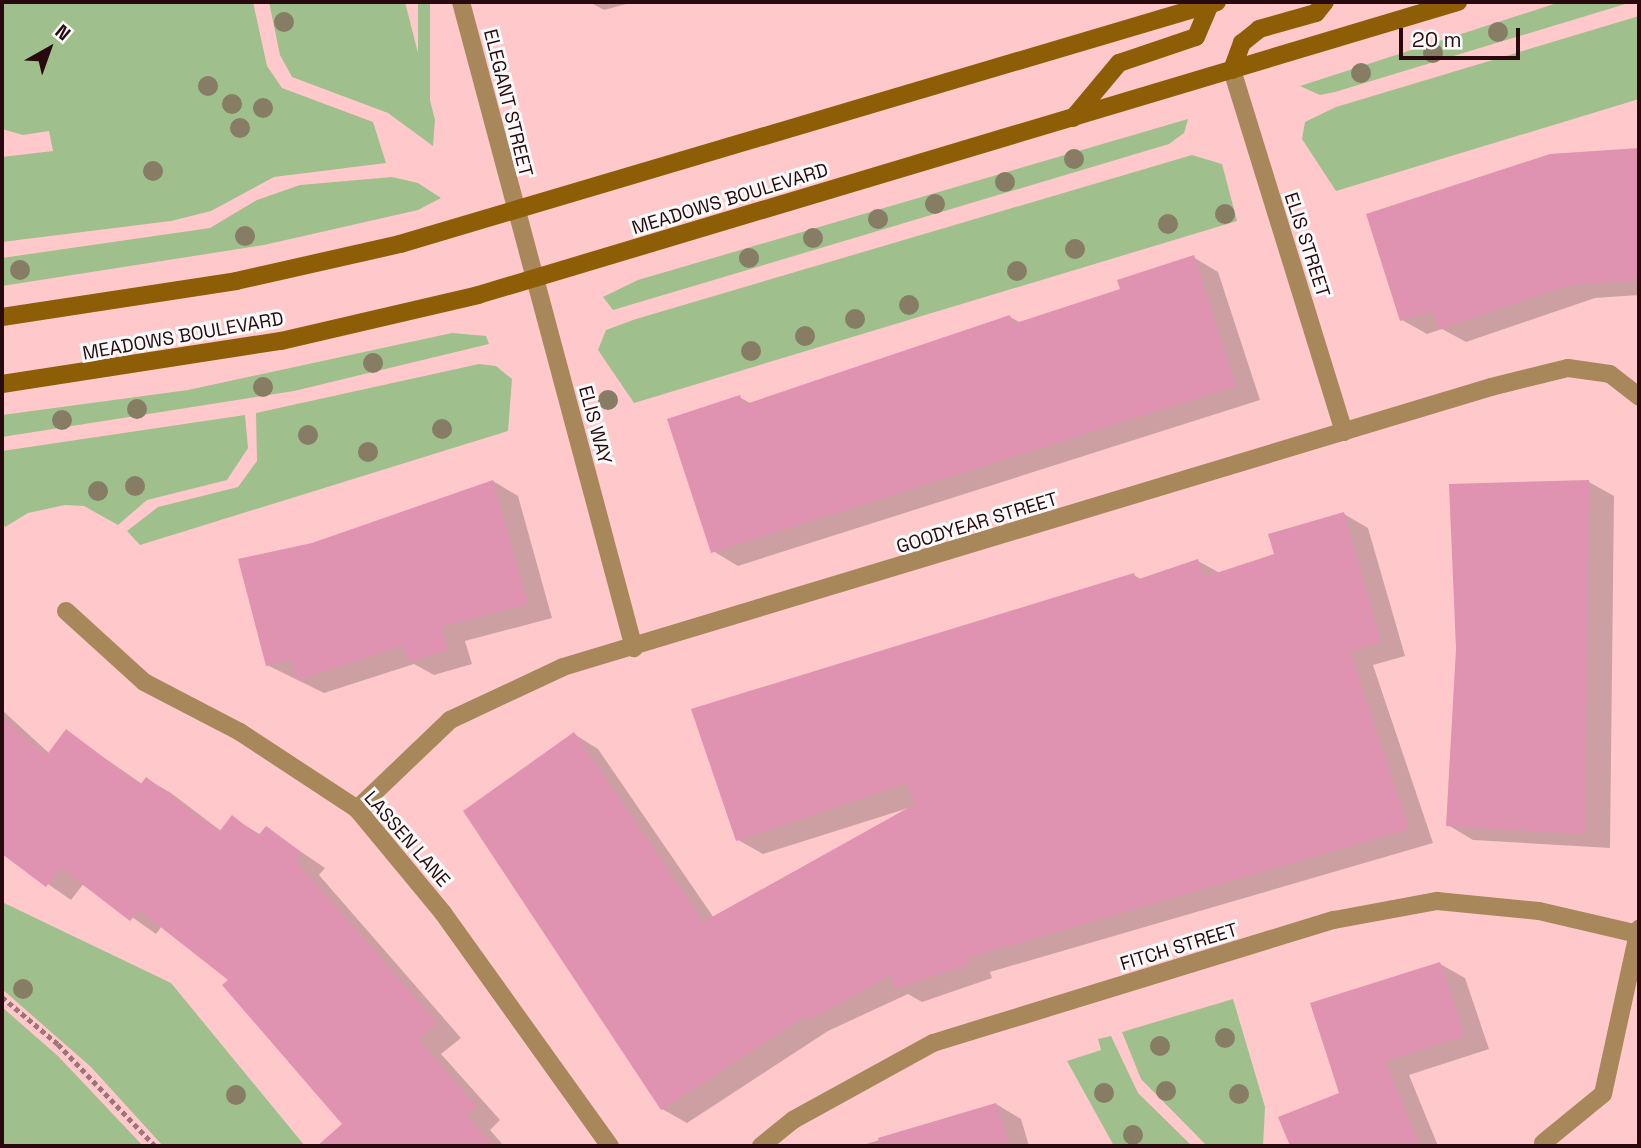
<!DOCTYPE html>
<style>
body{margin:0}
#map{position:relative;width:1641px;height:1148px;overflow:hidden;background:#ffc9cc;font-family:"Space Grotesk",sans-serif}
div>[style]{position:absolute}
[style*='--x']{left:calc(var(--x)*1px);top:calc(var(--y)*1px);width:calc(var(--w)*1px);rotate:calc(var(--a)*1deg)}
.green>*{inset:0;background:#9fbf8c;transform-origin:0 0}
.shadow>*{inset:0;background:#0003}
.building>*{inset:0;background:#e092b1}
.path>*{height:4.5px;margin-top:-2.25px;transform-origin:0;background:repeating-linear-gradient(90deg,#9f7477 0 5px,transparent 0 8.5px)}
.street>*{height:18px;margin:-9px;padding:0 9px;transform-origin:9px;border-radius:9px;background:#a8875b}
.secondary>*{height:18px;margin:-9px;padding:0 9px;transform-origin:9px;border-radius:9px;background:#8e5e06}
.trees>*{width:20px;height:20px;margin:-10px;border-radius:50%;background:#877d65}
span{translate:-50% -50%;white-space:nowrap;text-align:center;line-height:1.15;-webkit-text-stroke:6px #fafafa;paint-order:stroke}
.street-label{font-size:19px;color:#280a0e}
.frame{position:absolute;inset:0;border:4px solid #280a0e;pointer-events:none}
.north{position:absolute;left:14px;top:14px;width:70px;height:70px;-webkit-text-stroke:5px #fafafa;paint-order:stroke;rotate:40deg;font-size:19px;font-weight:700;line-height:28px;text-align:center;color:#280a0e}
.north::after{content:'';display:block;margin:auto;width:24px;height:32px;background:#280a0e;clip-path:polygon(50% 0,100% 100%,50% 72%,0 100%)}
.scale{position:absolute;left:1399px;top:28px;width:121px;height:32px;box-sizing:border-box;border:4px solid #280a0e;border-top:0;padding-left:9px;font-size:21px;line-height:24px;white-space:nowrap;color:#280a0e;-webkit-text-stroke:5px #fafafa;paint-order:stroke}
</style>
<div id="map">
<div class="green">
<div style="clip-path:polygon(2px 2px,253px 2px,267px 66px,282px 88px,373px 122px,386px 163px,274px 177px,211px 211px,171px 221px,2px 242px,2px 157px,53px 151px,49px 131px,23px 135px,2px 129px)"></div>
<div style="clip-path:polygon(269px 2px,405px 2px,435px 120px,433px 146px,388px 113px,292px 77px,280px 55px)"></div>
<div style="left:418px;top:2px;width:12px;height:114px"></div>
<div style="clip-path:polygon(1560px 2px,1632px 2px,1335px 92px,1320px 95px,1300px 86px)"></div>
<div style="clip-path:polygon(1639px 16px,1639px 99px,1336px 191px,1302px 139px,1305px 122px,1336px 107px)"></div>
<div style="clip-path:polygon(1188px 119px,1184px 133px,1169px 144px,613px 310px,603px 297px,638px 280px)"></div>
<div style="clip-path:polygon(1192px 155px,1222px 164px,1237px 221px,634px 403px,598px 350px,606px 330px,636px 319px)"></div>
<div style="clip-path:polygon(392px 177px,418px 183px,441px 198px,418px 210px,264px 245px,2px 286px,2px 258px,210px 228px,257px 200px,300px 185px)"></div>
<div style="clip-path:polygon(452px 333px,486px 336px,489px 344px,294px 391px,2px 437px,2px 415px,188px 390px)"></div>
<div style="clip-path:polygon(479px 364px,496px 366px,512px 379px,508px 431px,140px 545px,127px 531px,158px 507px,238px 487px,257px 461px,256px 413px)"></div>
<div style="clip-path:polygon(245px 415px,248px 448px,227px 480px,147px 500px,118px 525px,84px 506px,65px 505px,28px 513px,5px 527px,2px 520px,2px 451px)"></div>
<div style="clip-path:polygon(2px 902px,171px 983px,305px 1146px,163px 1146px,91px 1067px,2px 989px)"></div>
<div style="clip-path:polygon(1233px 999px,1265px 1107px,1263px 1146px,1207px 1146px,1141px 1079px,1122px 1032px)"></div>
<div style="clip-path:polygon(2px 1007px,58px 1056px,143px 1146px,2px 1146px)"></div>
<div style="clip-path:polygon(1111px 1036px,1138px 1093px,1192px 1146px,1114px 1146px,1067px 1061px,1101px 1050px,1098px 1039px)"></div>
</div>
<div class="shadow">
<div style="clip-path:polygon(589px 2px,634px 2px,604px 10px)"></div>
<div style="clip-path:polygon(1639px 150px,1639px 295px,1595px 298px,1466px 342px,1442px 329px,1427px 334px,1402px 320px,1550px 156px)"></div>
<div style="clip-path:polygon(1193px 257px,1218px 272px,1260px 400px,738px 566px,713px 551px,739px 397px,752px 404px,1010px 317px,1021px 323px,1122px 290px)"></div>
<div style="clip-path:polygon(493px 481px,518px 496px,552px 618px,465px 641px,472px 664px,434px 675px,414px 664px,324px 693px,267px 665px,312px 544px)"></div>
<div style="clip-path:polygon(1589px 482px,1614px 496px,1610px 848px,1473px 840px,1448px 825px)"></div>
<div style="clip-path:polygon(1344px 514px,1368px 528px,1405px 656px,1373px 665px,1433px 843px,990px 972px,992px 978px,922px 1002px,908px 994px,828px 1031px,687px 1123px,662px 1109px,574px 734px,598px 749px,714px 918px,918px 805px,763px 854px,738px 840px,1134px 575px,1142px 580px,1198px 561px,1220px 573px,1276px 555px)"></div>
<div style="clip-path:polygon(2px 710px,50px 754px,67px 732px,142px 784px,147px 779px,171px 793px,221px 831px,232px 817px,261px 835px,266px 828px,325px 868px,319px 875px,461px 1038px,441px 1054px,500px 1120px,490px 1130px,504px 1146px,340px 1146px,331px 1136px,344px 1124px,231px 980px,162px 926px,156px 934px,84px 883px,71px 900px,2px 852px)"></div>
<div style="clip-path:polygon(1440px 964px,1465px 978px,1489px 1049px,1409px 1075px,1438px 1146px,1292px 1146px,1280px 1118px,1341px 1094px)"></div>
<div style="clip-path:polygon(996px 1104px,1021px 1119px,1029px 1146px,863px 1145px)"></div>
</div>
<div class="building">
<div style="clip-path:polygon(1639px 148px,1639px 280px,1569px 285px,1439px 329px,1433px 311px,1400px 321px,1366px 214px,1550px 154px)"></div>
<div style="clip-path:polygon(1194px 255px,1236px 386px,711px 553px,667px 419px,740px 395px,743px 405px,1010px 315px,1013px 324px,1120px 289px,1117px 280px)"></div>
<div style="clip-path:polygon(493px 480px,528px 604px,441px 627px,448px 650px,408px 662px,403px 646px,297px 680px,292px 659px,266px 666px,238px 559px,312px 543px)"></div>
<div style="clip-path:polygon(1589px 480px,1585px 834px,1446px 826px,1456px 649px,1449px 484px)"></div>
<div style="clip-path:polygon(1344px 512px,1381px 642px,1350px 651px,1409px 829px,967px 958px,969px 964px,895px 989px,891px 975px,807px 1021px,805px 1016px,661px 1110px,463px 811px,574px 732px,703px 922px,915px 804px,906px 783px,736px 841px,691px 709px,1134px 573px,1136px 580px,1198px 559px,1204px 577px,1274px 554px,1268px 534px)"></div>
<div style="clip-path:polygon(2px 716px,46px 756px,66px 729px,140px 785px,146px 777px,219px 832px,232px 815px,258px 836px,266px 826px,301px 852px,295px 860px,437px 1023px,418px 1039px,476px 1106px,466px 1115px,494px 1146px,317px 1146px,342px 1124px,222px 985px,228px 980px,139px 910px,130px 921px,61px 868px,46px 887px,2px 854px)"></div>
<div style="clip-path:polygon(1440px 962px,1465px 1036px,1385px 1061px,1420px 1146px,1290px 1146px,1278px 1117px,1339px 1093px,1310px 1003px)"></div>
<div style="clip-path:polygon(996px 1103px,1010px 1146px,880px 1146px,878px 1138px)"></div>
</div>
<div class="path">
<div style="--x:2;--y:997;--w:73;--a:40"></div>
<div style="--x:58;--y:1044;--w:141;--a:46.4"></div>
</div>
<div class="street">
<div style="--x:461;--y:2;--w:669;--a:75.01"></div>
<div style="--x:1232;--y:70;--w:379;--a:72.8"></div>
<div style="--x:66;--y:611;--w:105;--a:42.3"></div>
<div style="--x:144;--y:682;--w:108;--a:27.5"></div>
<div style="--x:240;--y:732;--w:140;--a:33.3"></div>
<div style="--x:357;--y:809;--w:135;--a:50.4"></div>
<div style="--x:443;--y:913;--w:287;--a:54.4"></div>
<div style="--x:357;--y:809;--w:129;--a:-43.7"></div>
<div style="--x:450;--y:720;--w:125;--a:-25.1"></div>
<div style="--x:563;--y:667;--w:969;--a:-16.79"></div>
<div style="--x:1491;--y:387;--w:79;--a:-13.9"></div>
<div style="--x:1568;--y:368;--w:42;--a:8.1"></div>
<div style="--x:1610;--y:374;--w:37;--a:38"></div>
<div style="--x:1543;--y:1143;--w:77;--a:-39.2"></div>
<div style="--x:1603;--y:1094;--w:169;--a:-77.7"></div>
<div style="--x:761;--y:1146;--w:41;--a:-39.1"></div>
<div style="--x:793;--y:1120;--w:160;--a:-28.8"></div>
<div style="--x:933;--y:1043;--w:419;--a:-17.1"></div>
<div style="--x:1334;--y:920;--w:105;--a:-10.5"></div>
<div style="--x:1437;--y:901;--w:102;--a:5.6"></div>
<div style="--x:1539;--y:911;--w:102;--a:13.1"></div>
</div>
<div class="secondary">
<div style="--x:1232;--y:70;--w:29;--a:-70"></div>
<div style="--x:1242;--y:43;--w:22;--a:-39"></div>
<div style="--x:1259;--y:29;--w:59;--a:-15.7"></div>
<div style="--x:1316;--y:13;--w:14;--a:-51"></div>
<div style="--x:1073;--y:118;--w:72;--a:-50.1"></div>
<div style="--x:1119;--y:63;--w:81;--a:-18.7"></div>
<div style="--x:1196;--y:37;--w:36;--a:-67"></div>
<div style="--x:2;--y:317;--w:237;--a:-8.7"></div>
<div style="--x:236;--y:281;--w:168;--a:-12.7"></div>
<div style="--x:400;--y:244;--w:852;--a:-16.5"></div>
<div style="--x:2;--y:384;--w:282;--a:-8.8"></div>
<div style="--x:281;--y:341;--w:202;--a:-13.1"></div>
<div style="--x:478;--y:295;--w:1023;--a:-16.65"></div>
</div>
<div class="trees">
<div style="left:284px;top:22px"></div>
<div style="left:1498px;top:32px"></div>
<div style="left:1433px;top:53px"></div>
<div style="left:1361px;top:73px"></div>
<div style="left:208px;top:86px"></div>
<div style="left:232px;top:104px"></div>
<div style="left:263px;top:108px"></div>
<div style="left:240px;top:128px"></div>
<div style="left:1074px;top:159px"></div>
<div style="left:153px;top:171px"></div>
<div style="left:1005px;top:182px"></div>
<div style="left:935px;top:204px"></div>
<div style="left:1225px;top:214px"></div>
<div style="left:878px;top:219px"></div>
<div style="left:1168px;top:224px"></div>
<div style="left:245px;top:236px"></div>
<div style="left:813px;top:238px"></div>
<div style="left:1075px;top:249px"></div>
<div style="left:749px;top:258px"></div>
<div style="left:20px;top:270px"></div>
<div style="left:1017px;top:271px"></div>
<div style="left:909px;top:305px"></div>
<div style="left:855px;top:319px"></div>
<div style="left:805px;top:336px"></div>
<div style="left:751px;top:351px"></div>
<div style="left:373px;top:363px"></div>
<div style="left:263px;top:387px"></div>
<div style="left:608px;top:400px"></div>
<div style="left:137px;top:409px"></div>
<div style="left:62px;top:420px"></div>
<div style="left:442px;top:429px"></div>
<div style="left:308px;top:435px"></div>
<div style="left:368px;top:452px"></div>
<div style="left:135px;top:486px"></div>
<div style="left:98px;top:491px"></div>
<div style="left:23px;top:989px"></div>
<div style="left:1225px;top:1038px"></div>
<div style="left:1160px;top:1046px"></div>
<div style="left:1166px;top:1091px"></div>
<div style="left:1104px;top:1093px"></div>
<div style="left:1239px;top:1094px"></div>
<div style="left:236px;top:1095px"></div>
<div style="left:1133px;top:1135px"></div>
</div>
<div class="street-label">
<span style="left:508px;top:103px;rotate:76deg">ELEGANT STREET</span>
<span style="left:730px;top:199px;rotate:-17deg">MEADOWS BOULEVARD</span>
<span style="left:1307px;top:245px;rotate:72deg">ELIS STREET</span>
<span style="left:183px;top:336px;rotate:-10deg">MEADOWS BOULEVARD</span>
<span style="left:595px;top:425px;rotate:75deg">ELIS WAY</span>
<span style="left:977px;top:523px;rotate:-17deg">GOODYEAR STREET</span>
<span style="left:407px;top:839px;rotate:49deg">LASSEN LANE</span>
<span style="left:1179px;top:947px;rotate:-17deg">FITCH STREET</span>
</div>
<div class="frame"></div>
<div class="north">N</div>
<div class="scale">20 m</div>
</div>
